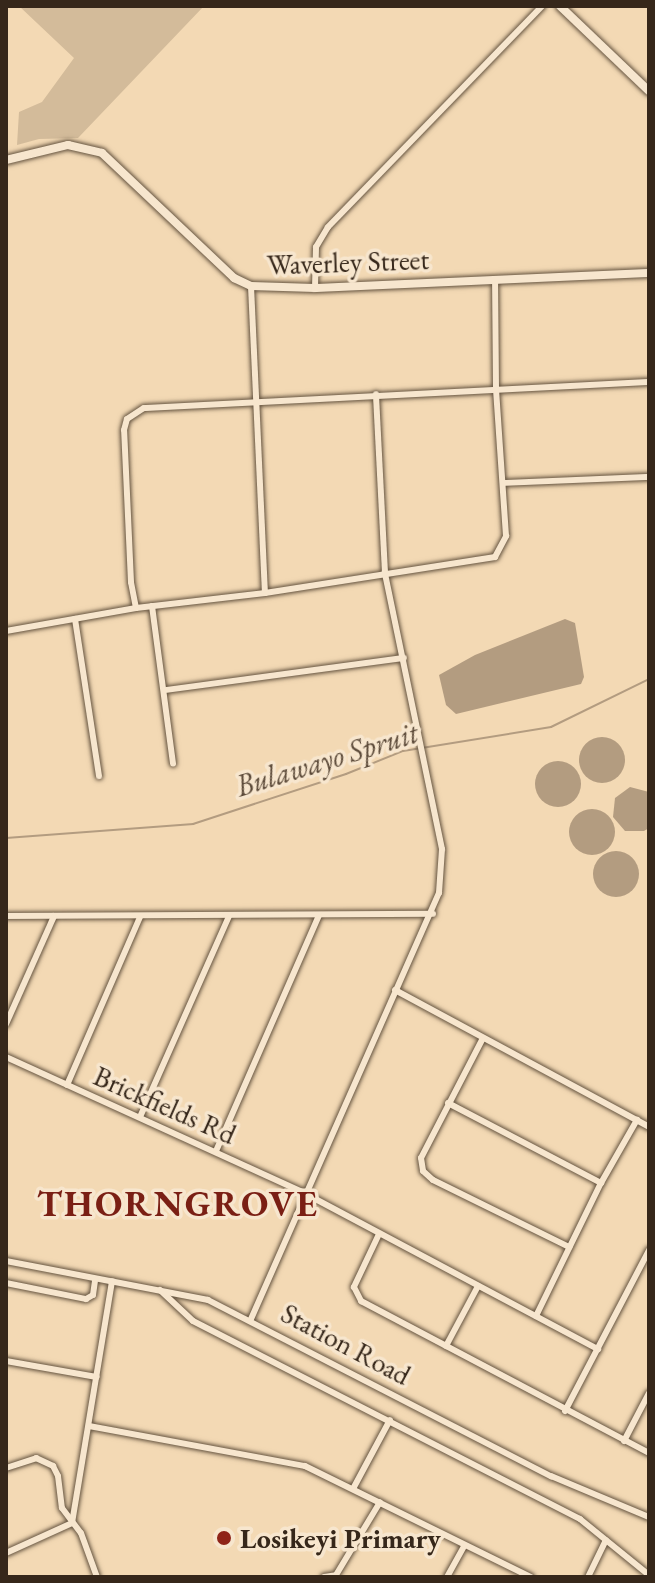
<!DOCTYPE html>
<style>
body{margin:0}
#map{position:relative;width:655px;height:1583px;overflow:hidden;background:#f3d9b4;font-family:"EB Garamond",serif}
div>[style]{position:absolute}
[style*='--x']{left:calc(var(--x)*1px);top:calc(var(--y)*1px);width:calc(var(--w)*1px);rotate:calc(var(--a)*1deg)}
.green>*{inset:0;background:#d3bb9a}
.water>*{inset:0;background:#b39c80}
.round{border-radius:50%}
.stream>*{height:2px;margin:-1px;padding:0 1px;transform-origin:1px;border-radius:1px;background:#b39c80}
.roads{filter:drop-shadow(0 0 2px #655440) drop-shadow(0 0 2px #655440)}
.minor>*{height:6px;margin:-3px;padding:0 3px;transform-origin:3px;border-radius:3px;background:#f7e6ce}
.tertiary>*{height:8px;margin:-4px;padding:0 4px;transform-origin:4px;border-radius:4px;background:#f7e6ce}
.dots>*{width:22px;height:22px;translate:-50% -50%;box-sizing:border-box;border:4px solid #f7e6ce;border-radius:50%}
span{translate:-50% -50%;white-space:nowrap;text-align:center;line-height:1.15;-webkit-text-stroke:7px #f7e6ce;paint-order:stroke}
.street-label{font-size:28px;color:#36271a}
.poi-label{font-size:28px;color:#36271a;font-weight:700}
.left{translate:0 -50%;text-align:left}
.water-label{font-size:30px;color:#5c4a39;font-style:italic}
.district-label{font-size:36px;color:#7a1f14;font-weight:700;letter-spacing:2px}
.frame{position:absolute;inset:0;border:8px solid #36271a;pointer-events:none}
</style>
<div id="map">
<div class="green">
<div style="clip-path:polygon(19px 6px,204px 6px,78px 138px,39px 139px,17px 145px,19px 112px,42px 102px,74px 58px)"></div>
</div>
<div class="water">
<div style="clip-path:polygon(565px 619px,575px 623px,584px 677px,581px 684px,456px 714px,446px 705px,439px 675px,475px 655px)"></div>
<div class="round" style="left:579px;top:737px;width:46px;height:46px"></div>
<div class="round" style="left:535px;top:761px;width:46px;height:46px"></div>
<div style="clip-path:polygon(630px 787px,649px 792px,649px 828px,644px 831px,625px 831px,613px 817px,615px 798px)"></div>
<div class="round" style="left:569px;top:809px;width:46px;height:46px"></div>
<div class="round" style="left:593px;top:851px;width:46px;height:46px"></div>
</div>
<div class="stream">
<div style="--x:6;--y:838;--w:188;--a:-4.3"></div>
<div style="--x:193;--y:824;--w:161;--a:-18.1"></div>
<div style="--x:346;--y:774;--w:61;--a:-22"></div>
<div style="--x:403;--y:751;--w:150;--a:-9.2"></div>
<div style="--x:551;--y:727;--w:109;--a:-26.1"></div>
</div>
<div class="roads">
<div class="minor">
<div style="--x:251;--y:286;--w:307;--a:87.4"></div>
<div style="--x:315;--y:288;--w:41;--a:-88.6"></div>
<div style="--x:316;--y:247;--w:23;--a:-59"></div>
<div style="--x:328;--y:227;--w:308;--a:-45.9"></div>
<div style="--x:503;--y:483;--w:146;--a:-2.4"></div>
<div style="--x:152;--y:606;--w:159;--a:82.4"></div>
<div style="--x:136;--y:608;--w:26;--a:-101"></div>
<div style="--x:131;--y:582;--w:152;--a:-92.6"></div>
<div style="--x:124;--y:430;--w:11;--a:-75"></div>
<div style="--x:127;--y:419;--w:20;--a:-33"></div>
<div style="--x:144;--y:408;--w:506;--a:-2.95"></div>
<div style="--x:75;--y:619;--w:159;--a:81.3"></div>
<div style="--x:6;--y:631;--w:132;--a:-10"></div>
<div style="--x:136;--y:608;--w:130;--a:-6.6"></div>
<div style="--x:265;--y:593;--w:233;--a:-8.9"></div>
<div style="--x:495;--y:557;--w:24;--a:-62"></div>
<div style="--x:506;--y:536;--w:148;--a:-93.9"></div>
<div style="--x:496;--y:388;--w:109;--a:-90.5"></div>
<div style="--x:166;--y:690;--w:240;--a:-7.7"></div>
<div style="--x:6;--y:916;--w:427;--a:-0.3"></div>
<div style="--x:395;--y:990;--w:289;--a:28.3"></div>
<div style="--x:6;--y:1024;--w:118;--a:-66"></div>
<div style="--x:483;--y:1038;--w:135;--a:117.3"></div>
<div style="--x:421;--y:1158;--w:13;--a:81"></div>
<div style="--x:423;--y:1171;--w:13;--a:42"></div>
<div style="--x:433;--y:1180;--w:152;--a:26.2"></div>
<div style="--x:6;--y:1057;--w:330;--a:24.5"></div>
<div style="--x:306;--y:1194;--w:331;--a:28"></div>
<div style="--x:67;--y:1085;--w:183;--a:-66.5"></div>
<div style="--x:448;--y:1103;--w:173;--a:27.6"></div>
<div style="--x:140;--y:1117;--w:220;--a:-66.1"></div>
<div style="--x:216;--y:1151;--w:257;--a:-66.4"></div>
<div style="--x:379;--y:1234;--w:59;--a:115.3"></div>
<div style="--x:354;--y:1287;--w:16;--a:63"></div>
<div style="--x:361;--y:1301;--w:326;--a:27.8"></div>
<div style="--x:6;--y:1261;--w:206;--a:10.9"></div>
<div style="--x:208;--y:1300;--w:386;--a:27.2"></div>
<div style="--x:551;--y:1476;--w:106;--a:22.7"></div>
<div style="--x:6;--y:1283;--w:82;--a:11.3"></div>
<div style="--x:86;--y:1299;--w:8;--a:-30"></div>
<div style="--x:93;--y:1295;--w:15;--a:-82"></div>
<div style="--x:160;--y:1290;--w:45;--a:43.2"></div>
<div style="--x:193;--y:1321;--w:435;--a:27.1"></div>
<div style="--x:580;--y:1519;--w:89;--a:39.1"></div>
<div style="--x:536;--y:1316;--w:148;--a:-64"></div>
<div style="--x:601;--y:1183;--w:73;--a:-60.3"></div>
<div style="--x:251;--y:1319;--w:466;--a:-66.2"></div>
<div style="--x:439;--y:893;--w:44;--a:-86.1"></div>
<div style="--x:442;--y:849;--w:282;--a:-101.7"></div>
<div style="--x:385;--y:573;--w:179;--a:-92.9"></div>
<div style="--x:446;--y:1346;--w:68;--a:-61.9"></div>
<div style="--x:6;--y:1361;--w:92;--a:10"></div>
<div style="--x:565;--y:1411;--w:182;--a:-62.4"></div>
<div style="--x:89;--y:1426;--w:220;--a:10.5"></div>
<div style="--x:305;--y:1466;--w:252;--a:26.2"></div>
<div style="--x:624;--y:1441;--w:54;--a:-62.5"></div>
<div style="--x:6;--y:1468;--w:32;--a:-18"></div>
<div style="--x:36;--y:1458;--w:19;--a:25"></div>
<div style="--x:53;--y:1466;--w:11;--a:63"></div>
<div style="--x:58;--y:1476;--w:32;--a:83"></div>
<div style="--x:62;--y:1508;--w:31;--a:53"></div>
<div style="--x:81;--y:1533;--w:47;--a:70"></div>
<div style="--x:354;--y:1487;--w:76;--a:-61.8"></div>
<div style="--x:6;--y:1553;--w:72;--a:-24.4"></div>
<div style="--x:72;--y:1523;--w:245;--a:-80.6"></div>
<div style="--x:324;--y:1577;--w:12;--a:-9"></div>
<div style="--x:336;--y:1575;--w:85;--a:-58.9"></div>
<div style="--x:447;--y:1577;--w:35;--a:-61"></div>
<div style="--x:588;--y:1577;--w:41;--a:-64.1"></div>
</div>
<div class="tertiary">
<div style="--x:560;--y:6;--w:123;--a:43.7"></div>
<div style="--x:6;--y:160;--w:64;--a:-13.6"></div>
<div style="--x:68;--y:145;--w:35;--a:13"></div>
<div style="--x:102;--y:153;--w:182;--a:43.4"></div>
<div style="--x:234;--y:278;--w:19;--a:25"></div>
<div style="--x:251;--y:286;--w:64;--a:1.8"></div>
<div style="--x:315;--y:288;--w:334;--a:-2.6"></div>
</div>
</div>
<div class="dots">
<div style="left:224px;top:1538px;background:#8f2418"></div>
</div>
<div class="street-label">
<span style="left:348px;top:262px;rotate:-2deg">Waverley Street</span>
<span style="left:165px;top:1105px;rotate:24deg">Brickfields Rd</span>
<span style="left:346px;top:1344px;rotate:28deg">Station Road</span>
</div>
<div class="poi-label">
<span class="left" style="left:240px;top:1538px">Losikeyi Primary</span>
</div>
<div class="water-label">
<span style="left:327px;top:760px;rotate:-17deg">Bulawayo Spruit</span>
</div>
<div class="district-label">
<span style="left:178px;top:1204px">THORNGROVE</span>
</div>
<div class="frame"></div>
</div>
